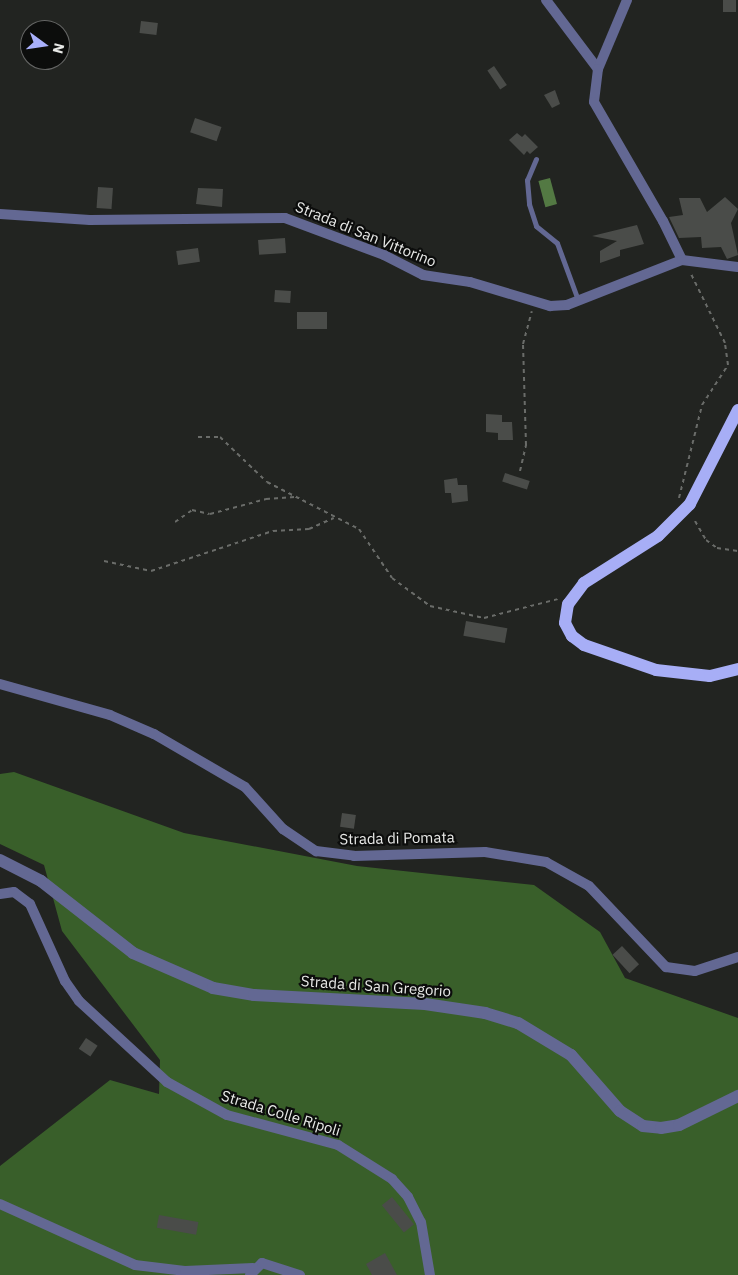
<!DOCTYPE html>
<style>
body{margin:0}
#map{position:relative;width:738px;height:1275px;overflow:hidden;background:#222421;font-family:"IBM Plex Sans",sans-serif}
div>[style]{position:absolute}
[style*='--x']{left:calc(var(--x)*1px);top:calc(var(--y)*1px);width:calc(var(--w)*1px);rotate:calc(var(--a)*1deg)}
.forest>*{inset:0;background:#395f2a}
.water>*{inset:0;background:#537943;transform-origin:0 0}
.building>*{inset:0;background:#4a4c49;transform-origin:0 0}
.path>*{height:2px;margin-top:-1px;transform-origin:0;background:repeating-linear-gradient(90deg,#6a6c69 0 4px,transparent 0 8px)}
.service>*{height:5px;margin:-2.5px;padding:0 2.5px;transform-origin:2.5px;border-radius:2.5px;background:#636893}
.minor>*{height:10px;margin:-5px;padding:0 5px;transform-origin:5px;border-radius:5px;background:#636893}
.tertiary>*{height:12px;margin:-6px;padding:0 6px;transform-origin:6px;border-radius:6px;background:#636893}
.primary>*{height:12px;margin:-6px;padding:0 6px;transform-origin:6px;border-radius:6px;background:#a7aef6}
span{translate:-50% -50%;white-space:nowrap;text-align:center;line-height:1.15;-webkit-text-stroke:4.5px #0c0d0c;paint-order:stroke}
.street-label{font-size:15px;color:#e9eae8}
.north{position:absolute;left:20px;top:20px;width:50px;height:50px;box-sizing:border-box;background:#0c0d0c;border:1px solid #646564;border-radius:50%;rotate:104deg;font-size:14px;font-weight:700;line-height:20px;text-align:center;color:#e9eae8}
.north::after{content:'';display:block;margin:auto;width:18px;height:22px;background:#a9b0fc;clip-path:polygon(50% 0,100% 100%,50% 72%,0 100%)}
</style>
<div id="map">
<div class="forest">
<div style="clip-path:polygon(14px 772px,184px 833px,357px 866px,534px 885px,600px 932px,625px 978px,738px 1018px,738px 1275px,0 1275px,0 1166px,110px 1080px,159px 1094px,160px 1060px,62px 931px,44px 865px,0 844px,0 774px)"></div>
</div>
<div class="water">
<div style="left:550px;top:178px;width:27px;height:12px;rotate:75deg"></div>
</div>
<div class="building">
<div style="left:723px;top:0;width:13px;height:12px"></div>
<div style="left:141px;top:21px;width:17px;height:12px;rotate:7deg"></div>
<div style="left:494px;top:66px;width:23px;height:8px;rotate:56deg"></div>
<div style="clip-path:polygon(555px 90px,560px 104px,552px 108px,544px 95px)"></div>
<div style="left:195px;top:118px;width:28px;height:15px;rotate:19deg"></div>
<div style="clip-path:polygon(517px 133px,522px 137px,525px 134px,538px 147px,530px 154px,527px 151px,524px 155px,509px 140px)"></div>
<div style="left:98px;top:187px;width:15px;height:21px;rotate:4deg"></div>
<div style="clip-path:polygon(198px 188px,223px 189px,222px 207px,196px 204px)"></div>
<div style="clip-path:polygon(725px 197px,738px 209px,731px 223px,738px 255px,727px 259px,721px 247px,702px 248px,701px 237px,679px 238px,669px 217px,683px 215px,679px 198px,700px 198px,707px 212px)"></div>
<div style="clip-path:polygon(637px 225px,644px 244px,620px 250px,620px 256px,600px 263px,600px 251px,617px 241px,592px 236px)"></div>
<div style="left:285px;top:238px;width:15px;height:27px;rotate:86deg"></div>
<div style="left:198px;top:248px;width:14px;height:22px;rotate:82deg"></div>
<div style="left:275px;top:290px;width:16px;height:12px;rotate:4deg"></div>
<div style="left:297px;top:312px;width:30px;height:17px"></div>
<div style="clip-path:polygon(486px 414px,502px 415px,502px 422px,512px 422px,513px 440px,498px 440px,498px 433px,486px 432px)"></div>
<div style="left:505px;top:473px;width:26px;height:9px;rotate:18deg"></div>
<div style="clip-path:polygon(457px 478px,458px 485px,467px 485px,468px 501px,452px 503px,451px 493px,445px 493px,444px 480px)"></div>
<div style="left:466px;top:621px;width:42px;height:15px;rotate:10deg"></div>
<div style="left:342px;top:813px;width:14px;height:14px;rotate:8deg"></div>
<div style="left:622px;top:946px;width:25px;height:13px;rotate:47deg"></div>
<div style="left:86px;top:1038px;width:14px;height:13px;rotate:34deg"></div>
<div style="left:392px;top:1197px;width:35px;height:13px;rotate:51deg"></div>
<div style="left:159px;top:1215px;width:40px;height:13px;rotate:10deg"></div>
<div style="clip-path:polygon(385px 1253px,397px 1275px,372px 1275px,366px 1264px)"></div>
</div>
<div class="path">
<div style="--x:198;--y:437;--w:22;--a:0"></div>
<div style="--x:220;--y:437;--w:65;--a:43.8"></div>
<div style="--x:267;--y:482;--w:103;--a:27.1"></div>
<div style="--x:359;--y:529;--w:59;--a:56"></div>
<div style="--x:392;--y:578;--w:47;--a:36.4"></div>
<div style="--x:430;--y:606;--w:55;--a:12.5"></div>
<div style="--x:484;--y:618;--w:76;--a:-14.4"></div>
<div style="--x:520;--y:471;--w:27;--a:-77"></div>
<div style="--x:526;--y:445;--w:101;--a:-91.7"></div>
<div style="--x:523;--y:344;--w:34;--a:-75"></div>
<div style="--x:679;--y:498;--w:96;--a:-76.1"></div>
<div style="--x:702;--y:405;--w:48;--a:-57"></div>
<div style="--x:728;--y:365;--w:22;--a:-98"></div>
<div style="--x:725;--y:343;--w:79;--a:-116.2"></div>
<div style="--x:695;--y:521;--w:22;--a:60"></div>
<div style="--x:706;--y:540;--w:14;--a:36"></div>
<div style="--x:717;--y:548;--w:21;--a:8"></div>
<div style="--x:175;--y:522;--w:21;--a:-35"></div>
<div style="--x:192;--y:510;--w:18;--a:13"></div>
<div style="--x:210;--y:514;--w:58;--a:-15"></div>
<div style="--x:266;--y:499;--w:29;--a:-4"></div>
<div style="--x:104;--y:561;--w:48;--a:12"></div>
<div style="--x:151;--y:571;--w:128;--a:-18.2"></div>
<div style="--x:273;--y:531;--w:36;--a:-3"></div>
<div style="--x:309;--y:529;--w:27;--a:-24"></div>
</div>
<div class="service">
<div style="--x:536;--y:159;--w:23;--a:113"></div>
<div style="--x:527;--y:180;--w:24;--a:85"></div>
<div style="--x:529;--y:204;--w:23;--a:72"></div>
<div style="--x:536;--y:226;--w:27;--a:39"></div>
<div style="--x:557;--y:243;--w:61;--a:69.8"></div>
</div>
<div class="minor">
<div style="--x:546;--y:0;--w:86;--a:53"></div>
<div style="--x:627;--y:0;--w:75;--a:112.8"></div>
<div style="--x:598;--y:69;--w:33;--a:97"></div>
<div style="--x:594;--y:102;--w:138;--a:59.9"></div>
<div style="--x:663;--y:221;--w:43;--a:64"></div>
<div style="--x:0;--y:214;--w:90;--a:3.8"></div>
<div style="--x:90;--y:220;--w:195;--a:-0.6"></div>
<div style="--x:285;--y:218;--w:106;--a:20.5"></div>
<div style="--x:384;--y:255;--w:44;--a:27.1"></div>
<div style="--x:423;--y:275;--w:48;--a:8.5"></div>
<div style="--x:470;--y:282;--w:84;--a:16.7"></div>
<div style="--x:550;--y:306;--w:17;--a:-3"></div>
<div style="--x:567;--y:305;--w:123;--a:-21.4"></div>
<div style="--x:682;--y:260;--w:56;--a:7.1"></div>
<div style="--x:0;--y:684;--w:114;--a:15.7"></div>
<div style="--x:110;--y:715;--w:48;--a:23.4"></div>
<div style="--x:154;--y:734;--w:105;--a:30.2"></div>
<div style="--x:245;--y:787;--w:57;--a:47.9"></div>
<div style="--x:283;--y:829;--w:40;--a:34"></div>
<div style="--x:316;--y:851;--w:38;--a:7"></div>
<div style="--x:354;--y:856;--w:131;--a:-1.7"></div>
<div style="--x:485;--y:852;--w:62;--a:9.3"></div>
<div style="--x:546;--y:862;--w:49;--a:29.2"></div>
<div style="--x:589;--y:886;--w:112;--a:46.5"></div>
<div style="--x:666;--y:967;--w:29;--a:8"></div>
<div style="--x:695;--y:971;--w:45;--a:-18"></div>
<div style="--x:0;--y:894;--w:14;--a:-8"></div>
<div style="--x:14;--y:892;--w:20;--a:37"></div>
<div style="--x:30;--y:904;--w:85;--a:65.6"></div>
<div style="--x:65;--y:981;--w:24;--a:55"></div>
<div style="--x:79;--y:1001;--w:120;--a:42.6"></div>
<div style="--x:167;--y:1082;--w:68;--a:28.8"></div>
<div style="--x:227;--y:1115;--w:115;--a:15.1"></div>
<div style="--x:338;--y:1145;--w:64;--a:32.2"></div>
<div style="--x:392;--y:1179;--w:24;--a:48"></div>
<div style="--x:408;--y:1197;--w:28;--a:63"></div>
<div style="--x:421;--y:1222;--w:54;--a:80.4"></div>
<div style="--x:0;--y:1204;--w:148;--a:24.3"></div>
<div style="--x:135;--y:1265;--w:50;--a:6.8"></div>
<div style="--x:185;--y:1271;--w:68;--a:-2.5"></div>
<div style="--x:250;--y:1275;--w:17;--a:-45"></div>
<div style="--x:262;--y:1263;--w:40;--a:18"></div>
</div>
<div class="tertiary">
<div style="--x:0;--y:860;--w:46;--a:27.1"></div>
<div style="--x:41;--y:881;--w:117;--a:38"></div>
<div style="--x:133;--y:953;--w:87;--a:23.6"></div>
<div style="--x:213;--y:988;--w:42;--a:9.7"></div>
<div style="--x:254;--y:995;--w:171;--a:3"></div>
<div style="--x:425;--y:1004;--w:61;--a:8.5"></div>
<div style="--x:485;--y:1013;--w:34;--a:17"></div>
<div style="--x:518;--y:1023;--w:62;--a:31.1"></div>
<div style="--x:571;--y:1055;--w:74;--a:48.8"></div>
<div style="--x:620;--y:1111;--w:27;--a:33"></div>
<div style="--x:643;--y:1126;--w:18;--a:6"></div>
<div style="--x:661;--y:1128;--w:18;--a:-9"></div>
<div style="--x:679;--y:1125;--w:66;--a:-26.2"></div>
</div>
<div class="primary">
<div style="--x:738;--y:410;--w:106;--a:117.1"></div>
<div style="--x:690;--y:504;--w:45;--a:135"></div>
<div style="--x:658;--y:536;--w:88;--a:147.6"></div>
<div style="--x:584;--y:583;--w:26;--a:127"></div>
<div style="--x:568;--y:604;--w:19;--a:99"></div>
<div style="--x:565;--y:623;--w:15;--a:62"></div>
<div style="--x:572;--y:636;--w:15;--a:37"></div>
<div style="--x:584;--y:645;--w:76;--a:19.1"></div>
<div style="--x:656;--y:670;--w:54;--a:6.3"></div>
<div style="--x:710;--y:676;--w:29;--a:-14"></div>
</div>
<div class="street-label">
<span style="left:366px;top:234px;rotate:22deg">Strada di San Vittorino</span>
<span style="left:397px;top:838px;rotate:-1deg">Strada di Pomata</span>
<span style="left:376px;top:986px;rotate:4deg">Strada di San Gregorio</span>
<span style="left:281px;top:1113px;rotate:17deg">Strada Colle Ripoli</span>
</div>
<div class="north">N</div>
</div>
